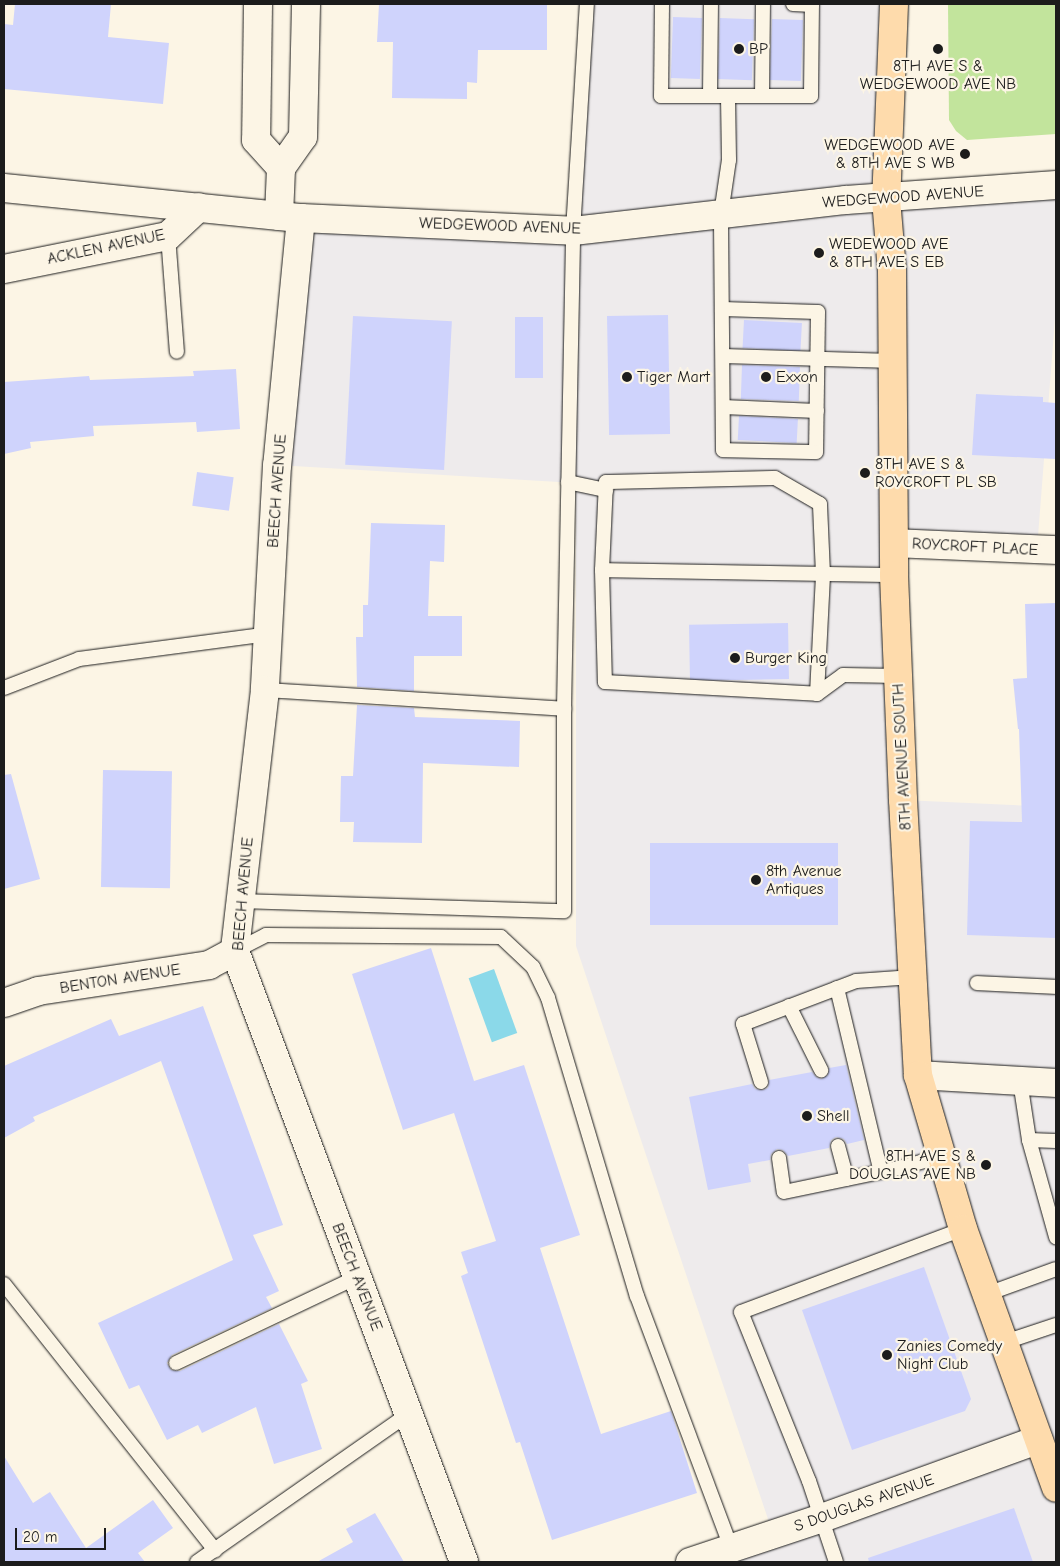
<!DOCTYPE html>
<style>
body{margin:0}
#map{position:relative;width:1060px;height:1566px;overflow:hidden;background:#fcf5e5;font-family:"Comic Neue",sans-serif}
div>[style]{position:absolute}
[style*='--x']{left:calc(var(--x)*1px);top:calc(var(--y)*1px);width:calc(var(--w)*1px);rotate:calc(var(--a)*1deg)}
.built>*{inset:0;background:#eeebec}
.green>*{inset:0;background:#c2e49c}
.water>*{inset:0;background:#8bd9e9;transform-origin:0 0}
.building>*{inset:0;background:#cfd3fc;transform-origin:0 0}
.roads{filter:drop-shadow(0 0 1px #1c1c1c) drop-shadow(0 0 1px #1c1c1c)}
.service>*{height:14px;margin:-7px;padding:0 7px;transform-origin:7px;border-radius:7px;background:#fcf5e5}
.minor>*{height:28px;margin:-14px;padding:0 14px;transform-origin:14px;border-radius:14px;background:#fcf5e5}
.tertiary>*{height:28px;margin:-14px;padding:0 14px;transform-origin:14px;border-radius:14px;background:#fcf5e5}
.secondary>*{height:28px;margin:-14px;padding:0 14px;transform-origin:14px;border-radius:14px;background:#fcf5e5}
.primary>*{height:28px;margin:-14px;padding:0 14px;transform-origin:14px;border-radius:14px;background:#fedbac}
.dots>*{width:14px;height:14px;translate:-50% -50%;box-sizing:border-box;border:2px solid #fcf5e5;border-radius:50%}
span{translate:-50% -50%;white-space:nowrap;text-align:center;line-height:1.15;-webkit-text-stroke:4.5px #fcf5e5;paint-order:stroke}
.poi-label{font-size:16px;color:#1c1c1c}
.left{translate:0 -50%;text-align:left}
.right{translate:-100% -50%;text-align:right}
.street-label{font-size:16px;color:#1c1c1c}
.frame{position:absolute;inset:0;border:5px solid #1c1c1c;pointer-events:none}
.scale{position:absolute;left:15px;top:1528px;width:91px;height:22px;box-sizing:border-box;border:2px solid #1c1c1c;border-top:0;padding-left:6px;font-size:15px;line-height:18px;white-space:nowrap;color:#1c1c1c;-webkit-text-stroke:4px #fcf5e5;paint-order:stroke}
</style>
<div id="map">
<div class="built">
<div style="clip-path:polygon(587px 4px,894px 4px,886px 198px,1056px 185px,1056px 306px,1037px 549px,895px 543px,903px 800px,1056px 807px,1056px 1562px,690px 1562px,773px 1534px,576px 946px,576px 483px,277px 465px,301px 218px,573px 231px)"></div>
</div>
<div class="green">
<div style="clip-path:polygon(948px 4px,1056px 4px,1056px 134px,967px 140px,956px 131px,949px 120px)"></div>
</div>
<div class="water">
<div style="left:494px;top:969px;width:68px;height:27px;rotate:70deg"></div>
</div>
<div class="building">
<div style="clip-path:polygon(15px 4px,111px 4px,108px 37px,169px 43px,163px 104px,4px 89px,4px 24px,13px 25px)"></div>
<div style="clip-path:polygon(379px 4px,547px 4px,547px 50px,478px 50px,477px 83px,467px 82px,467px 99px,392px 98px,393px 42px,377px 42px)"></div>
<div style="left:673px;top:17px;width:29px;height:61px;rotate:2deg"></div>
<div style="left:720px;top:18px;width:34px;height:61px;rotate:2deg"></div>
<div style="left:772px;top:19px;width:31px;height:61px;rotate:2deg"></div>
<div style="left:668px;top:315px;width:119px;height:61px;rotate:89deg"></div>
<div style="left:353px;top:316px;width:99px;height:149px;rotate:3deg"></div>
<div style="left:515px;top:317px;width:28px;height:61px"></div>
<div style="left:744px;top:320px;width:58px;height:28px;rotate:3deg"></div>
<div style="left:742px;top:365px;width:58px;height:34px;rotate:2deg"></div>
<div style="clip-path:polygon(236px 369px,240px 429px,197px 432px,196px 422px,93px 426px,94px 436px,30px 442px,31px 448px,4px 454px,4px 382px,89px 376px,90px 380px,194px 376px,193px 371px)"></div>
<div style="clip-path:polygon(976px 394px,1043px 397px,1043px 402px,1056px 403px,1056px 459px,972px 455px)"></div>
<div style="left:739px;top:416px;width:59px;height:24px;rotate:3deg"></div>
<div style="left:197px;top:472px;width:37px;height:34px;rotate:8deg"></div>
<div style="clip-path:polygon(371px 523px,445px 525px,444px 562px,430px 561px,428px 616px,462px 616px,462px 656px,414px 656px,414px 691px,357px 687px,356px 637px,363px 637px,363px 605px,368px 605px)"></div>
<div style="clip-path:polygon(1056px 603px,1056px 938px,967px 935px,970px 821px,1022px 822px,1019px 729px,1018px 729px,1013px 679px,1027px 678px,1025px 604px)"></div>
<div style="left:788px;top:623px;width:56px;height:99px;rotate:89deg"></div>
<div style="clip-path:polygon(357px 705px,414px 708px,415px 717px,520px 721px,519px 767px,423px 763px,422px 843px,353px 842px,354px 822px,340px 822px,341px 776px,353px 776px)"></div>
<div style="left:103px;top:770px;width:69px;height:117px;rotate:1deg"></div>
<div style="clip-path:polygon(11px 774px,40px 879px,4px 889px,4px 775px)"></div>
<div style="left:650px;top:843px;width:188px;height:82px"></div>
<div style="clip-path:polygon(431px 948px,474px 1081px,524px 1065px,580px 1235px,540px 1248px,601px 1434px,671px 1411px,697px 1493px,552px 1540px,520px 1442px,516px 1443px,461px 1276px,468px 1273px,461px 1252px,496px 1241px,454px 1113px,403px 1130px,352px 974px)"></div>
<div style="clip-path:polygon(203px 1006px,283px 1225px,253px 1235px,279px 1291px,266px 1297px,272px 1308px,172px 1355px,167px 1363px,171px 1370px,180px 1371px,279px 1324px,308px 1381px,301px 1384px,322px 1449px,274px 1464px,256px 1407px,202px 1433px,198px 1425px,167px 1440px,139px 1385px,129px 1389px,98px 1323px,233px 1260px,161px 1061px,33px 1117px,35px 1121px,4px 1138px,4px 1066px,111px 1019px,119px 1036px)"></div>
<div style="clip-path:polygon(846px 1065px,864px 1140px,847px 1144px,844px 1139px,836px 1137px,831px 1140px,829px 1148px,788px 1156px,783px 1150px,777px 1149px,771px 1154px,770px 1160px,748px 1164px,751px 1182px,708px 1190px,689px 1097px,752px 1084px,755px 1089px,763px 1090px,768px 1088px,769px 1080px,812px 1072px,816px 1077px,821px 1079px,828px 1075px,829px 1068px)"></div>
<div style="clip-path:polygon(924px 1267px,971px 1399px,965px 1411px,852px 1450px,802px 1310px)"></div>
<div style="clip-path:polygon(4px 1456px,33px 1503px,50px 1492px,86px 1548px,153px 1500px,173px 1528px,138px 1553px,145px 1562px,4px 1562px)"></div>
<div style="clip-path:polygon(1014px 1508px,1033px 1562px,869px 1562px,868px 1558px)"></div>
<div style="clip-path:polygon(375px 1513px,404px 1562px,317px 1562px,353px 1542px,346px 1529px)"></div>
</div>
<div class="roads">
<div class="service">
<div style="--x:662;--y:4;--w:92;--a:90.6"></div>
<div style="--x:661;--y:96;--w:150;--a:0"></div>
<div style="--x:811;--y:96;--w:91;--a:-89.4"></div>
<div style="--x:812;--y:5;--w:19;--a:-177"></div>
<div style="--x:710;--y:96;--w:92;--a:-89.4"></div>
<div style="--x:762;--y:96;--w:92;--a:-89.4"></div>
<div style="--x:168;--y:236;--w:116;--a:85.6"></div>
<div style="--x:722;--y:309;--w:96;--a:1.8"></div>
<div style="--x:818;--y:312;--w:140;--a:90.8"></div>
<div style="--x:816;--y:452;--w:93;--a:-178.8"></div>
<div style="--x:723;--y:450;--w:236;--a:-90.5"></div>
<div style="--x:721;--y:214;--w:55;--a:-81.6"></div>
<div style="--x:729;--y:160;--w:64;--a:-90.9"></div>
<div style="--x:723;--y:356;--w:170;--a:1.7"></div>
<div style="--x:723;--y:407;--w:94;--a:2.4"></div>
<div style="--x:568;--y:482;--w:39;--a:12"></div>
<div style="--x:602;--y:570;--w:292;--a:1"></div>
<div style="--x:4;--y:688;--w:80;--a:-21.1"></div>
<div style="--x:79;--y:659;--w:191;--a:-7.5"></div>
<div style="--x:265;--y:690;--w:300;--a:3.6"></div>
<div style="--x:817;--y:694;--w:120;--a:-87.1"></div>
<div style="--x:823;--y:574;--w:70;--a:-92.5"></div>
<div style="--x:820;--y:504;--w:52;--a:-150"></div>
<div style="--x:775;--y:478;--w:169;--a:178.6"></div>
<div style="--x:606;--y:482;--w:88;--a:92.6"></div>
<div style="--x:602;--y:570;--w:112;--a:88.5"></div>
<div style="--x:605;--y:682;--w:212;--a:3.2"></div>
<div style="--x:817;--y:694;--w:32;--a:-36"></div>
<div style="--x:843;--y:675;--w:55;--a:1"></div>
<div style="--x:239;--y:901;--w:325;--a:1.8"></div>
<div style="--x:564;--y:911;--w:202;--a:-90"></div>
<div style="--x:564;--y:709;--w:478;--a:-88.9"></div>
<div style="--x:573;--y:231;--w:227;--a:-86.5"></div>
<div style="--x:235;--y:951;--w:35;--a:-27"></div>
<div style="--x:266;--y:935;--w:235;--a:0.5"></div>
<div style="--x:501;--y:937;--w:44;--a:43.2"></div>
<div style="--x:533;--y:967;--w:34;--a:64"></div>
<div style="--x:548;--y:998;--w:311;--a:73.4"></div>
<div style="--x:637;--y:1296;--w:268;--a:69.5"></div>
<div style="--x:977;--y:983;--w:79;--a:2.9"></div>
<div style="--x:837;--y:988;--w:189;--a:76.6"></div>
<div style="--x:789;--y:1006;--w:72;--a:63.4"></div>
<div style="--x:1020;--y:1081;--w:60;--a:81.3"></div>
<div style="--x:761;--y:1082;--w:61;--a:-107.2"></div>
<div style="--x:743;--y:1024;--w:121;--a:-20.8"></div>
<div style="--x:856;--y:981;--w:57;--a:-4"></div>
<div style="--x:1056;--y:1141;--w:27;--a:-178"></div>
<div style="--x:1029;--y:1140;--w:101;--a:74.4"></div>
<div style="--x:838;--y:1146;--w:34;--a:75"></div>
<div style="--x:779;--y:1158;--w:34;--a:82"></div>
<div style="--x:784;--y:1192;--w:117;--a:-11.8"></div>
<div style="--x:899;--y:1168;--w:45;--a:-15.6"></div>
<div style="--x:4;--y:1284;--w:340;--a:51.6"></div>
<div style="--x:987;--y:1294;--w:73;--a:-19.9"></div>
<div style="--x:1005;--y:1342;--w:54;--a:-18.4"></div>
<div style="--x:176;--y:1363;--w:200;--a:-25.4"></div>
<div style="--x:197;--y:1562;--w:258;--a:-35"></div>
<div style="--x:836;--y:1562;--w:85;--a:-108.4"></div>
<div style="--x:809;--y:1481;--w:182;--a:-111.9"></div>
<div style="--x:741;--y:1312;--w:237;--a:-20.5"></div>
</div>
<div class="minor">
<div style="--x:258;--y:4;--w:136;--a:90.8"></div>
<div style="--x:256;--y:140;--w:38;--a:48"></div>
<div style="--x:281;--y:168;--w:38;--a:-55"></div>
<div style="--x:303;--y:137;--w:133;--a:-88.7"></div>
<div style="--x:279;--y:216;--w:48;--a:-87.6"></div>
<div style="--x:301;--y:218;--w:248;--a:95.5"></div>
<div style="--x:277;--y:465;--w:225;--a:93.1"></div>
<div style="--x:265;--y:690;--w:263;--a:96.6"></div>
<div style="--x:235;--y:951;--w:653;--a:69.45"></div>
<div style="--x:895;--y:543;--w:161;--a:2.5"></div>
<div style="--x:4;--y:1003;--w:36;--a:-19"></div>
<div style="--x:38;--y:991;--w:173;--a:-8.6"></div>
<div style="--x:209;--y:965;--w:30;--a:-28"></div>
<div style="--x:918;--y:1075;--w:138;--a:3.3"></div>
<div style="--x:690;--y:1562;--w:139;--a:-18.4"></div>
<div style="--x:822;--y:1518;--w:230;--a:-19.9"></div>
</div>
<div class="tertiary">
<div style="--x:4;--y:269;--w:167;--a:-11.4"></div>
<div style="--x:168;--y:236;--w:42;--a:-43.1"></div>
</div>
<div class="secondary">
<div style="--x:4;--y:188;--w:299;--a:5.8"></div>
<div style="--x:301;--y:218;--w:272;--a:2.7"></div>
<div style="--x:573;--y:231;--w:275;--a:-6.5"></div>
<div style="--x:846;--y:200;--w:211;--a:-4.1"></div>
</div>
<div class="primary">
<div style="--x:894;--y:4;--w:195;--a:92.3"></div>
<div style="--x:886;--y:199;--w:72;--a:85.2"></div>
<div style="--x:892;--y:271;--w:304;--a:89.6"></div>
<div style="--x:894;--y:575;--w:225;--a:87.7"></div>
<div style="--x:903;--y:800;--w:275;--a:86.9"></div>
<div style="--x:918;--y:1075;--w:160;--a:73.7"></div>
<div style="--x:963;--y:1229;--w:275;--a:70.2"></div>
</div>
</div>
<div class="dots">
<div style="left:739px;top:49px;background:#1c1c1c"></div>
<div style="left:938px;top:49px;background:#1c1c1c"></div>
<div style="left:965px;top:154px;background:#1c1c1c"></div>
<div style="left:819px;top:253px;background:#1c1c1c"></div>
<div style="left:627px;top:377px;background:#1c1c1c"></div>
<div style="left:766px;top:377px;background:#1c1c1c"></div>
<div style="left:865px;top:473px;background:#1c1c1c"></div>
<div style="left:735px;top:658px;background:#1c1c1c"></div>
<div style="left:756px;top:880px;background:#1c1c1c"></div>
<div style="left:807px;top:1116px;background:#1c1c1c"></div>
<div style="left:986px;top:1165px;background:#1c1c1c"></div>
<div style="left:887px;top:1355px;background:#1c1c1c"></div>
</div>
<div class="poi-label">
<span class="left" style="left:749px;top:49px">BP</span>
<span style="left:938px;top:75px">8TH AVE S &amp;<br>WEDGEWOOD AVE NB</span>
<span class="right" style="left:955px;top:154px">WEDGEWOOD AVE<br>&amp; 8TH AVE S WB</span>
<span class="left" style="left:829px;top:253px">WEDEWOOD AVE<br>&amp; 8TH AVE S EB</span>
<span class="left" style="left:637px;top:377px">Tiger Mart</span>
<span class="left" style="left:776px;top:377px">Exxon</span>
<span class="left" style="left:875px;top:473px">8TH AVE S &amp;<br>ROYCROFT PL SB</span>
<span class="left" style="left:745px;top:658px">Burger King</span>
<span class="left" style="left:766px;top:880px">8th Avenue<br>Antiques</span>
<span class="left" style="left:817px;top:1116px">Shell</span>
<span class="right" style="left:976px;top:1165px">8TH AVE S &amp;<br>DOUGLAS AVE NB</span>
<span class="left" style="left:897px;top:1355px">Zanies Comedy<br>Night Club</span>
</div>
<div class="street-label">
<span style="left:903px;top:197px;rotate:-4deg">WEDGEWOOD AVENUE</span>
<span style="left:500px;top:226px;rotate:2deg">WEDGEWOOD AVENUE</span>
<span style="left:106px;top:247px;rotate:-12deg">ACKLEN AVENUE</span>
<span style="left:277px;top:491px;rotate:-86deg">BEECH AVENUE</span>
<span style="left:975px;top:547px;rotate:3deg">ROYCROFT PLACE</span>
<span style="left:902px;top:757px;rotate:-93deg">8TH AVENUE SOUTH</span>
<span style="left:243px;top:894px;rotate:-85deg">BEECH AVENUE</span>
<span style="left:120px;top:979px;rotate:-9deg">BENTON AVENUE</span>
<span style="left:357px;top:1277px;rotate:69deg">BEECH AVENUE</span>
<span style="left:864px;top:1503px;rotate:-19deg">S DOUGLAS AVENUE</span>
</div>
<div class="frame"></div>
<div class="scale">20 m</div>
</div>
